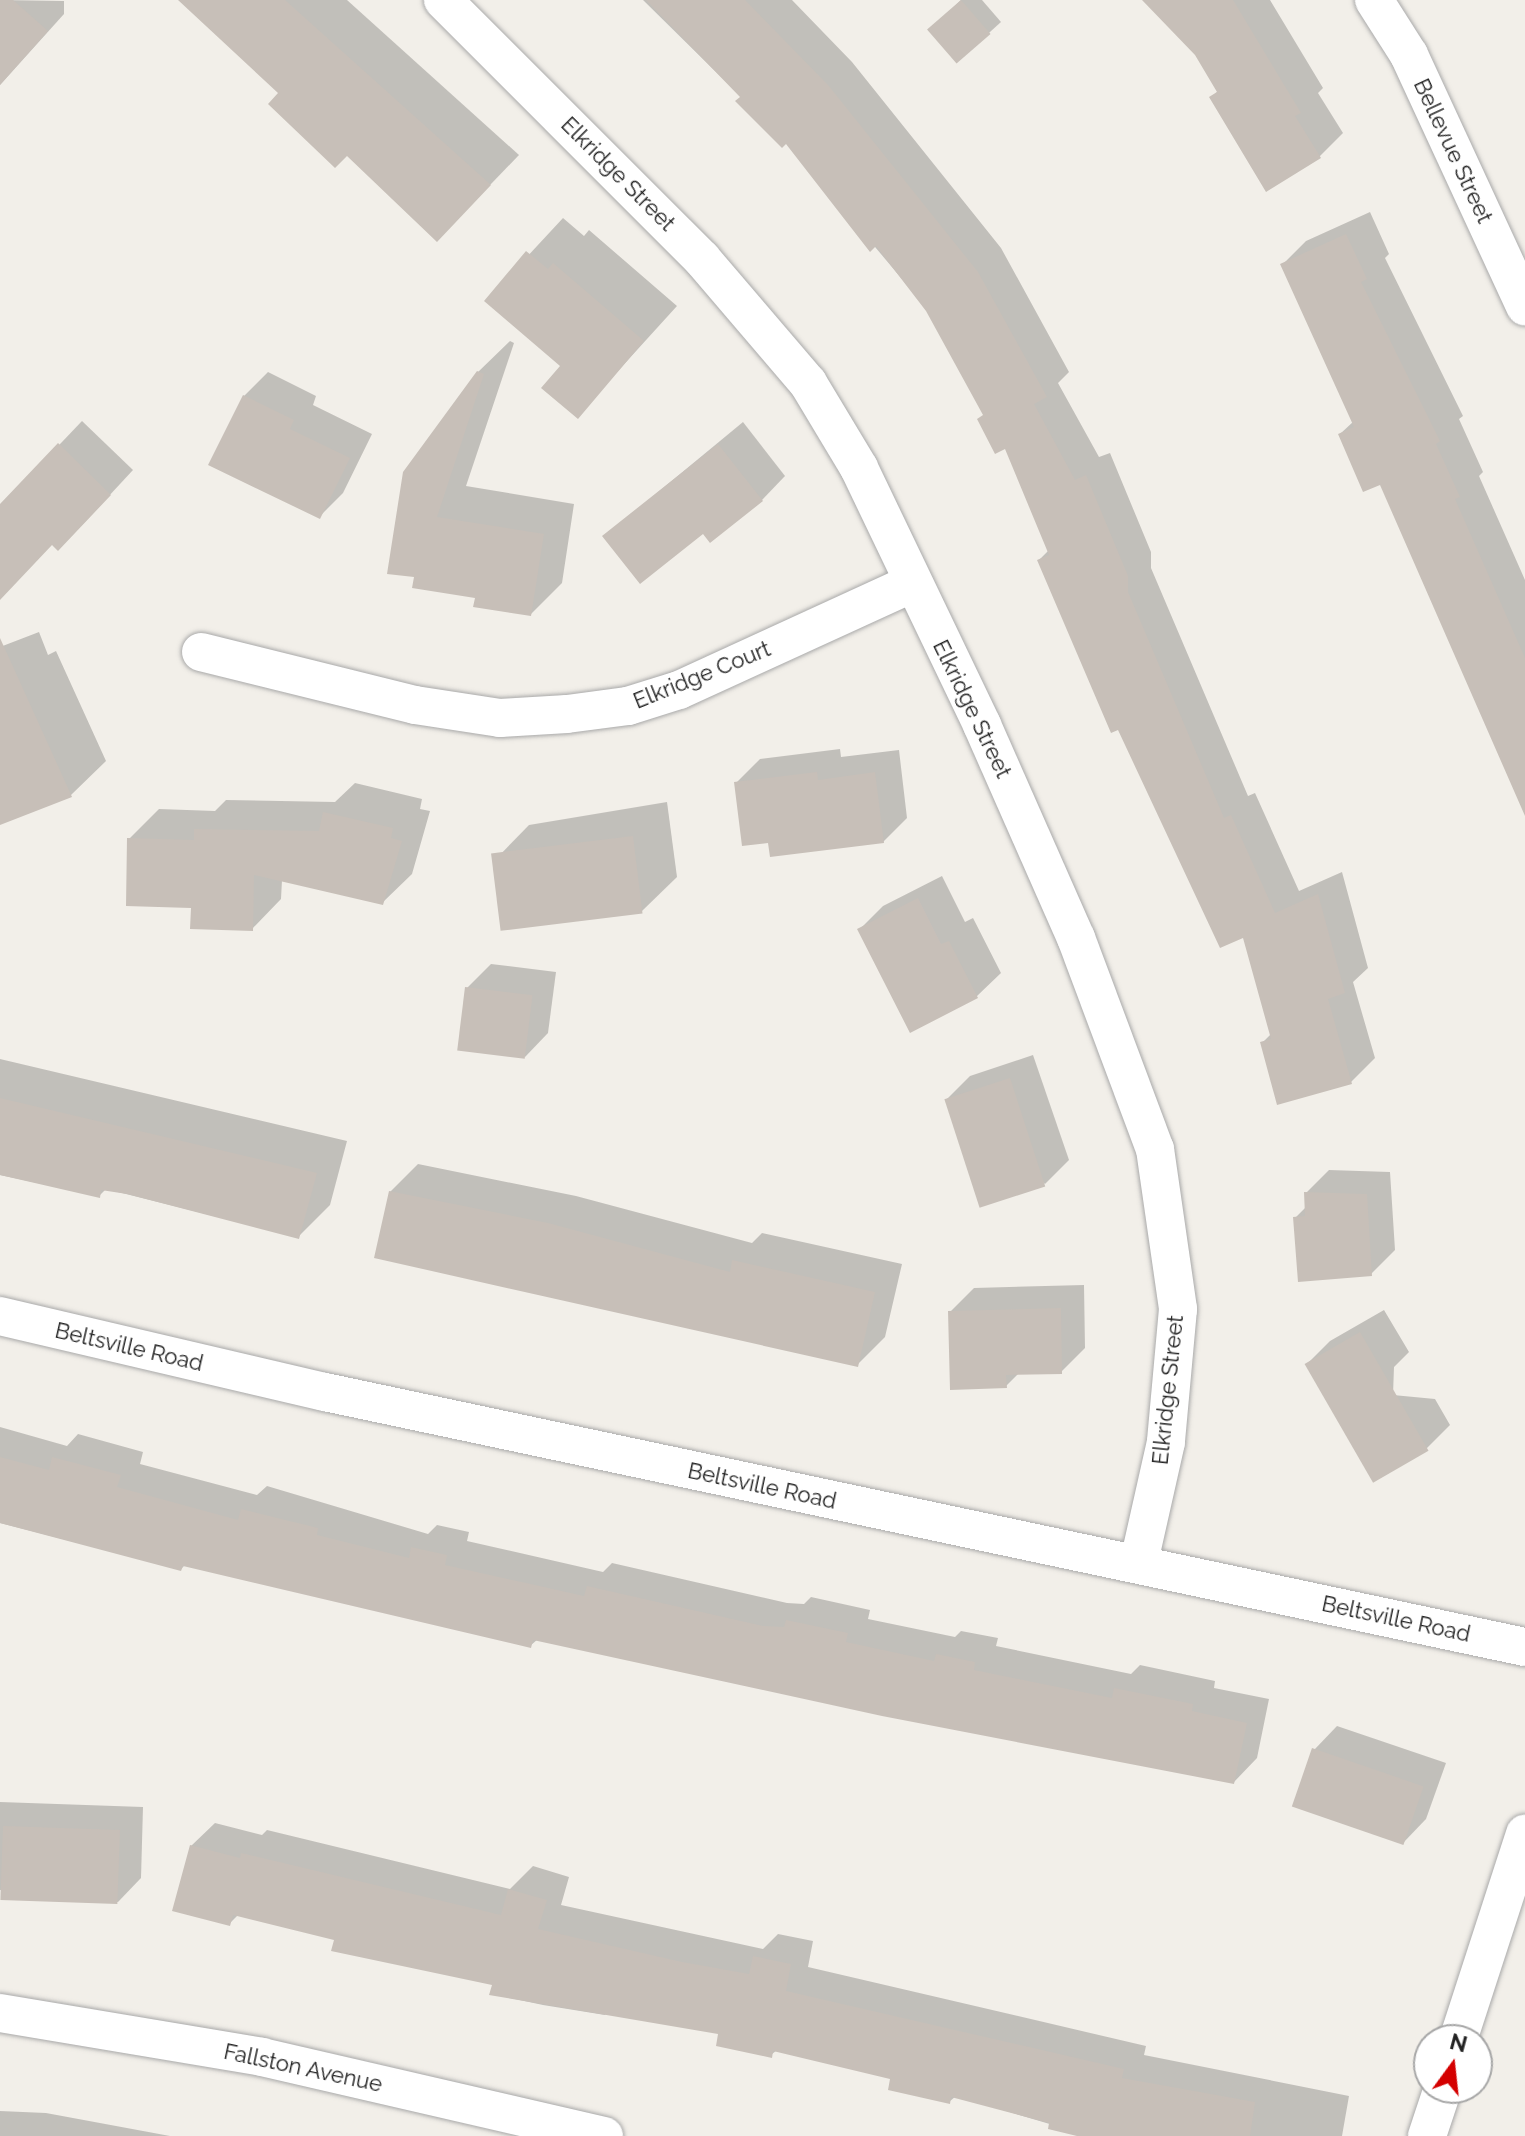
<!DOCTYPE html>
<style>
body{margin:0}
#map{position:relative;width:1525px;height:2136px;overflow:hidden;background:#f2efe9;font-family:Raleway,sans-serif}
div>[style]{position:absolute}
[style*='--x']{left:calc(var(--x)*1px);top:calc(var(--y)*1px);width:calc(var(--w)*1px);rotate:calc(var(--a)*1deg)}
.shadow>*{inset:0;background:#0003}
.building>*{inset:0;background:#c7bfb8;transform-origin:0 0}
.roads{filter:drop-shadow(0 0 2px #a9a9a9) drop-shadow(0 0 2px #a9a9a9)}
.street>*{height:38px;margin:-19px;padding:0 19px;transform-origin:19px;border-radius:19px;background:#fff}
span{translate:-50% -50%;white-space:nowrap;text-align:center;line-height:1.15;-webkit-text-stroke:6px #fff;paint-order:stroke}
.street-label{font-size:22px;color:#222}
.north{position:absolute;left:1413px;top:2024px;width:80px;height:80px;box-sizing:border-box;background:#fff;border:2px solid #a7a7a7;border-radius:50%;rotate:15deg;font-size:22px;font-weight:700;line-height:32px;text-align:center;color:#222}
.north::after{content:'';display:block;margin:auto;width:28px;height:36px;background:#d40000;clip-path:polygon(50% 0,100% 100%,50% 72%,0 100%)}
</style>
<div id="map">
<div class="shadow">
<div style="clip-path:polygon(0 0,64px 1px,64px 14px,0 85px)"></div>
<div style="clip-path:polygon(213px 0,347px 0,519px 155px,466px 210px,281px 93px)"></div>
<div style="clip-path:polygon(643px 0,792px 0,852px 62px,1001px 248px,1069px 372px,1058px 383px,1099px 457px,1110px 453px,1151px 552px,1151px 568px,1248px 796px,1255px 793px,1299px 891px,1342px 872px,1368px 968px,1353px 982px,1375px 1058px,1351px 1082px,1262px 1043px,1271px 1034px,1244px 935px,1039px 560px,1049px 550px,1006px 446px,928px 310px,786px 141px)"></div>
<div style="clip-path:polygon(961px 0,982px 0,1001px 22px,958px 61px,930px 30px)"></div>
<div style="clip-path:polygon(1146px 0,1270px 0,1323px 88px,1318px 93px,1343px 133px,1319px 157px,1211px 98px,1218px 91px,1196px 54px)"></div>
<div style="clip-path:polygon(1370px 212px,1389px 254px,1385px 258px,1463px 416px,1459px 419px,1483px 472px,1479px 476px,1525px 580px,1525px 808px,1381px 482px,1340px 434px,1354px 421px,1282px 265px,1306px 241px)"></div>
<div style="clip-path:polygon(563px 218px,584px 236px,589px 230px,677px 306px,577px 416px,563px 365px,486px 301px)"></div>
<div style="clip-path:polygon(510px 341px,514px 343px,466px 486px,574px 504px,562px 583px,531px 614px,416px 576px,478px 372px)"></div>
<div style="clip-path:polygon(268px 372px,316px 396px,313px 405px,372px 434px,343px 493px,319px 517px,244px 396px)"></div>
<div style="clip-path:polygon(82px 421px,133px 470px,82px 525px,0 564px,0 507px)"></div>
<div style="clip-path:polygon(743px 422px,785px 476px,762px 500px,703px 531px,605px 536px)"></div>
<div style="clip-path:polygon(39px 632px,48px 655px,56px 651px,106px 761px,71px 795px,0 821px,0 647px)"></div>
<div style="clip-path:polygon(840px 749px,841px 757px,899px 750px,907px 818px,883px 842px,770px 840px,736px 783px,760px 759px)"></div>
<div style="clip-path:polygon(355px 783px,422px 799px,420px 809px,430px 811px,412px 874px,382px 903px,282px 880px,281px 899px,252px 929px,193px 906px,129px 839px,159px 809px,215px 811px,226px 800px,335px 802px)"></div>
<div style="clip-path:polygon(667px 802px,677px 877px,642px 911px,495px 860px,529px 825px)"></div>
<div style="clip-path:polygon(942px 876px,965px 922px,973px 918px,1001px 973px,977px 996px,911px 1030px,859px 930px,883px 906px)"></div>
<div style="clip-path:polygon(491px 964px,556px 972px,548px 1033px,525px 1057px,467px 988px)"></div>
<div style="clip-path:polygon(1033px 1055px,1069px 1160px,1045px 1184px,947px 1099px,970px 1076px)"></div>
<div style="clip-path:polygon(0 1059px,347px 1141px,330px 1205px,298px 1237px,106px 1189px,99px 1196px,0 1175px)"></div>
<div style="clip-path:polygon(418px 1164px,576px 1196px,752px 1243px,762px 1233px,902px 1264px,885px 1337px,857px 1365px,390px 1192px)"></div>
<div style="clip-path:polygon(1329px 1170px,1390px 1172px,1395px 1250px,1371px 1274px,1296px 1217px,1307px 1206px,1306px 1193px)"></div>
<div style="clip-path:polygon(1084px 1285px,1085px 1348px,1061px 1372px,1019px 1373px,1006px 1386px,950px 1312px,974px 1288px)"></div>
<div style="clip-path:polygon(1384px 1310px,1409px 1352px,1394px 1367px,1393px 1395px,1435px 1399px,1450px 1425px,1426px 1449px,1306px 1365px,1330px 1341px)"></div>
<div style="clip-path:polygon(0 1427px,67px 1446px,78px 1434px,143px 1452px,140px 1464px,257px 1495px,267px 1486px,428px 1534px,437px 1525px,469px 1532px,467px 1541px,603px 1572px,612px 1563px,787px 1603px,804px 1604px,811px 1597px,870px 1610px,868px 1619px,955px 1637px,961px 1631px,998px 1638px,996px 1646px,1131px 1674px,1140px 1665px,1215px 1681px,1214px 1688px,1269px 1699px,1257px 1758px,1234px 1782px,538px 1639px,530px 1646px,185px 1565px,181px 1569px,0 1523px)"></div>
<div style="clip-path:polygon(1337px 1726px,1446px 1763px,1426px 1819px,1403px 1843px,1314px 1750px)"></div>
<div style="clip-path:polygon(0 1802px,143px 1807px,141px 1878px,118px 1902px,0 1890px)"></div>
<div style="clip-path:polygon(215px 1823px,262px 1835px,267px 1830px,510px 1889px,533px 1866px,569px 1877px,561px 1905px,763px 1949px,778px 1934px,813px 1941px,808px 1967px,1146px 2046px,1144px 2055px,1349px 2096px,1342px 2136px,1090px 2136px,956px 2096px,949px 2102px,893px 2078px,777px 2050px,771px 2055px,720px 2032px,609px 2010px,605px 2015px,543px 2005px,492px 1994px,494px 1983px,336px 1939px,239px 1914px,229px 1924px,191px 1846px)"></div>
<div style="clip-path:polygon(0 2111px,46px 2113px,170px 2136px,0 2136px)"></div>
</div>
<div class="building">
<div style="clip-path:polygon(0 0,13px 0,48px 31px,0 85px)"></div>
<div style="clip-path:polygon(178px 0,285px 0,491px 185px,437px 242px,347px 156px,335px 168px,268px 104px,278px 93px)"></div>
<div style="clip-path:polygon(646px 0,745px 0,828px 85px,978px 272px,1047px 397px,1034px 404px,1075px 480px,1086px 475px,1128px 576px,1128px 592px,1224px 818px,1231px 815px,1275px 913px,1318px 894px,1345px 993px,1328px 999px,1352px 1084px,1277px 1105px,1260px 1042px,1271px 1039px,1243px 938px,1220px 948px,1118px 730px,1111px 733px,1037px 560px,1049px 555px,1005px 449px,995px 454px,977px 419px,983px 415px,926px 311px,876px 246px,870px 252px,786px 144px,782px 148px,735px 101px,740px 97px)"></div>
<div style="left:961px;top:0;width:45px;height:45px;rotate:49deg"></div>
<div style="clip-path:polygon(1142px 0,1233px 0,1301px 113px,1295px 116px,1321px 158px,1266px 192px,1209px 97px,1217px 92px,1195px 55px)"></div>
<div style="clip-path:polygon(1346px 234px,1367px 279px,1361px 282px,1440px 441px,1436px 444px,1460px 497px,1455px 499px,1525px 658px,1525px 816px,1380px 485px,1363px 492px,1338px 434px,1354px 427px,1280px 264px)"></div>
<div style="clip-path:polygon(526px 251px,548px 269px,553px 263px,644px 341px,578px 419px,541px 388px,560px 366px,484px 301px)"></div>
<div style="clip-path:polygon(477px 371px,484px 374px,437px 517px,544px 534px,531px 616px,473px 607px,475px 598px,412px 588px,414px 577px,387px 574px,403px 472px)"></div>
<div style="clip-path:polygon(243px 395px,294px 420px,290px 429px,350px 458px,320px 519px,208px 465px)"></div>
<div style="clip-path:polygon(58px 443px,111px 495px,58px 551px,52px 545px,0 600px,0 504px)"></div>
<div style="clip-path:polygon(718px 444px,763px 501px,710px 543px,703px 534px,640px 584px,602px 536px)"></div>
<div style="clip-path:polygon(0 638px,72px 797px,0 825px)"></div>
<div style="clip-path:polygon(817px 772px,818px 780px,875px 772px,884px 843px,770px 857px,768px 843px,742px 846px,734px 782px)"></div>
<div style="clip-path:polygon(323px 812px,393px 828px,391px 838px,402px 841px,383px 905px,254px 875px,253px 931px,190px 929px,191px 908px,126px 906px,127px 838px,194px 840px,194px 829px,319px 831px)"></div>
<div style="left:633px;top:836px;width:78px;height:143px;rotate:83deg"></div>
<div style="clip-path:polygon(918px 898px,941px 944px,949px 941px,978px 998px,910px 1033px,857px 929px)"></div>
<div style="left:465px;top:987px;width:68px;height:64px;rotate:7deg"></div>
<div style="left:1010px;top:1078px;width:114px;height:69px;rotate:72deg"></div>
<div style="clip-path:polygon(0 1098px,317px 1173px,299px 1239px,127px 1194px,101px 1190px,100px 1198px,0 1175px)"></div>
<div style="clip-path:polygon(389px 1191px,548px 1223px,730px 1272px,732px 1260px,875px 1292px,858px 1367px,374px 1258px)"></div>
<div style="clip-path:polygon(1304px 1192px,1367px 1194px,1372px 1276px,1298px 1282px,1293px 1217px,1305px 1216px)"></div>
<div style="clip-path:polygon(1061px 1308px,1062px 1374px,1006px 1375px,1007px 1388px,950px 1390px,948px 1311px)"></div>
<div style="left:1360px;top:1332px;width:137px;height:64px;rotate:60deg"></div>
<div style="clip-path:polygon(0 1457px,49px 1470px,52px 1457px,121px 1475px,117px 1487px,238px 1520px,241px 1509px,318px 1528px,317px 1535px,409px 1558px,411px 1547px,447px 1555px,445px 1565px,584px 1596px,587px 1586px,763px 1626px,784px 1627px,786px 1620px,848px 1633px,846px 1642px,934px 1661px,936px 1654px,975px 1662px,974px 1670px,1112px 1698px,1114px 1688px,1193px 1704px,1192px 1711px,1247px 1723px,1234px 1784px,882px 1716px,533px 1640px,531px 1648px,183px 1566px,181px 1571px,0 1523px)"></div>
<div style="left:1312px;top:1748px;width:118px;height:62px;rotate:19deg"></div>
<div style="left:3px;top:1826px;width:117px;height:74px;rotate:2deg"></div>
<div style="clip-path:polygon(190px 1845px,240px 1858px,241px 1853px,501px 1915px,508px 1889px,547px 1900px,538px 1929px,682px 1962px,749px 1974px,753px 1956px,791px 1964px,786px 1991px,1124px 2069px,1122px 2078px,1255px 2102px,1250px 2136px,1077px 2136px,1048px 2129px,1049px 2123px,951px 2097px,950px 2104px,888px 2090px,890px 2079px,773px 2051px,772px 2058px,716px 2046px,718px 2034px,489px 1995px,492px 1985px,331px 1951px,334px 1940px,233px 1915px,230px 1926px,172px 1911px)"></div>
</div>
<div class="roads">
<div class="street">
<div style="--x:443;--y:0;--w:366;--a:45"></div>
<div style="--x:702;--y:259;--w:163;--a:49.5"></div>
<div style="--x:808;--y:383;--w:99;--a:59"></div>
<div style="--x:859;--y:468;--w:285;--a:64.4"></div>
<div style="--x:982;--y:725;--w:233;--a:66.2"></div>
<div style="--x:1076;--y:938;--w:225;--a:69.5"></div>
<div style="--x:1155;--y:1149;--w:162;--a:81.8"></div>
<div style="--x:1178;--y:1309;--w:134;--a:95.2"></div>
<div style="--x:1166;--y:1442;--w:123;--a:102.7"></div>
<div style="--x:1374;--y:0;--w:65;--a:57.5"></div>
<div style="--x:1409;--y:55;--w:277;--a:65.2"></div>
<div style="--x:201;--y:652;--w:220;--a:13.9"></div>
<div style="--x:415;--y:705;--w:86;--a:8.7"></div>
<div style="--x:500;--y:718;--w:67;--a:-3.4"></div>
<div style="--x:567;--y:714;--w:62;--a:-7.5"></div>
<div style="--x:628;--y:706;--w:53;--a:-17.4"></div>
<div style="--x:679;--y:690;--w:254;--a:-24.6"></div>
<div style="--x:0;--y:1316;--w:334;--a:13.2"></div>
<div style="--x:325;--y:1392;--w:1227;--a:12"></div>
<div style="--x:0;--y:2013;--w:266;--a:9.5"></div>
<div style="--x:262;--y:2057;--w:351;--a:13"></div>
<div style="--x:1458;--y:2040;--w:217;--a:-72"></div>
<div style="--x:1427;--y:2136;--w:51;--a:-71.6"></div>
</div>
</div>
<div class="street-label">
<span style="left:1453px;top:151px;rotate:65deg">Bellevue Street</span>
<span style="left:618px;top:174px;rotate:45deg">Elkridge Street</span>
<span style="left:702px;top:675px;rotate:-22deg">Elkridge Court</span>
<span style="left:972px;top:709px;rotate:64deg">Elkridge Street</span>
<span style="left:129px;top:1347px;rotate:13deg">Beltsville Road</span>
<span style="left:1168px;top:1390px;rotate:-84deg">Elkridge Street</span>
<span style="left:762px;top:1486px;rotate:12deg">Beltsville Road</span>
<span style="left:1396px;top:1619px;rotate:12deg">Beltsville Road</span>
<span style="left:303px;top:2068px;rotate:12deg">Fallston Avenue</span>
</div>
<div class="north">N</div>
</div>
